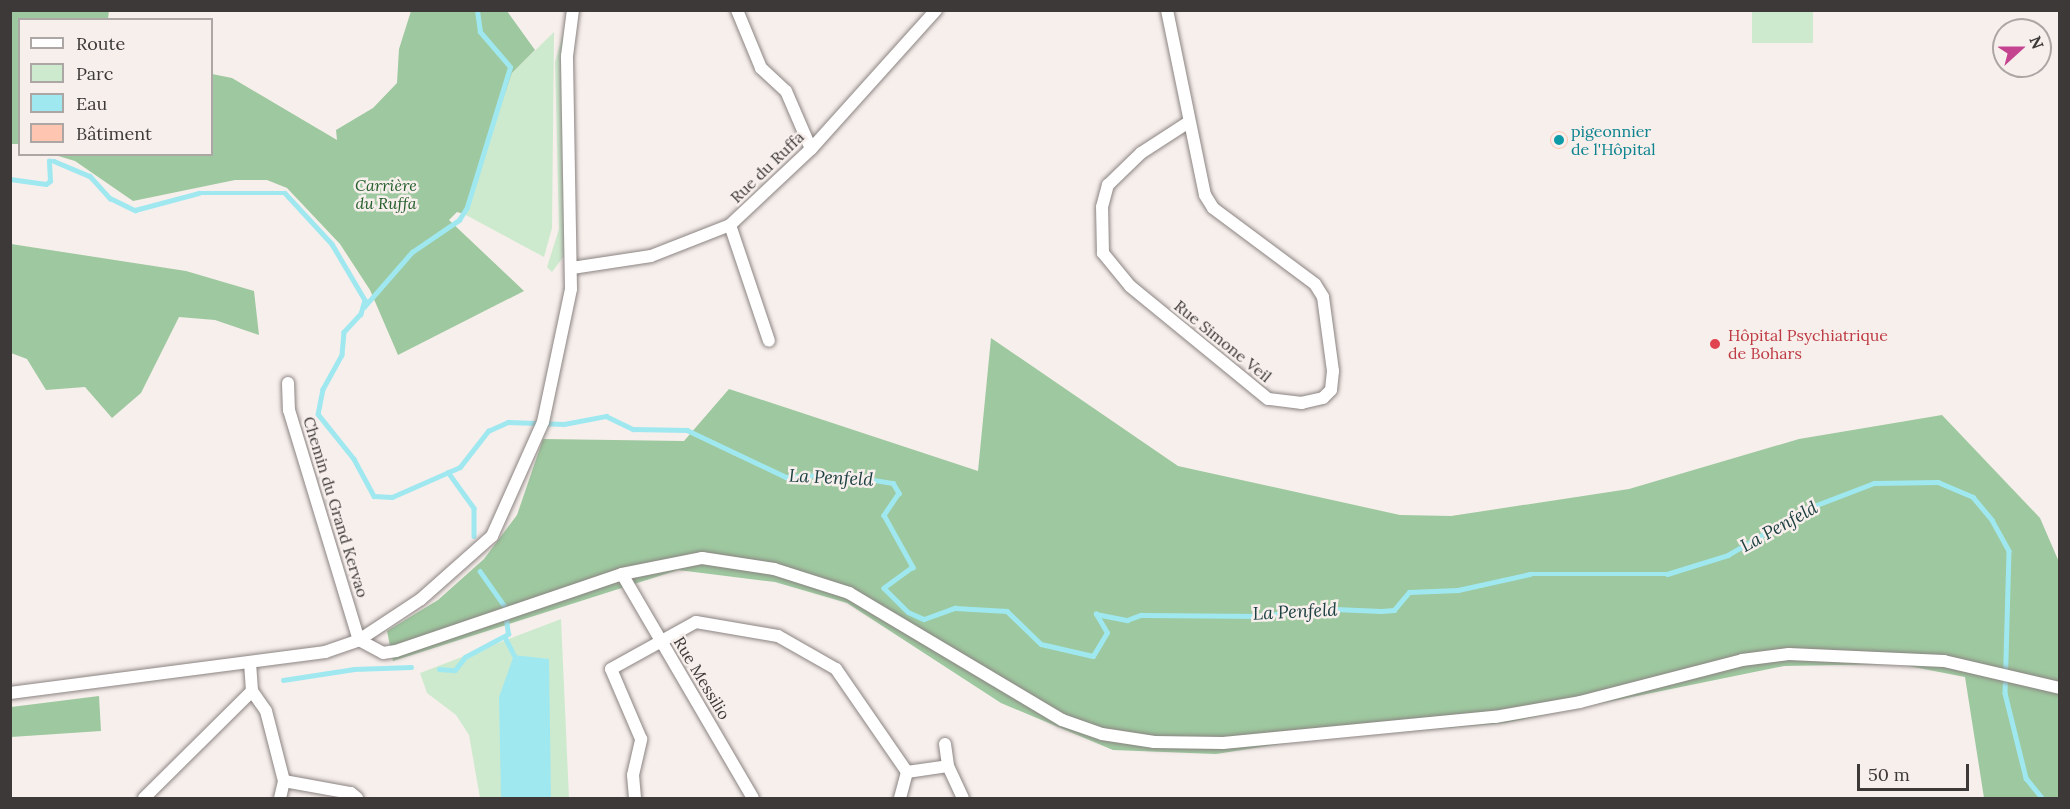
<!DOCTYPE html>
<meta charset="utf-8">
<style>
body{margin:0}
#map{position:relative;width:2070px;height:809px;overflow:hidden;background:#f7efec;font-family:Lora,serif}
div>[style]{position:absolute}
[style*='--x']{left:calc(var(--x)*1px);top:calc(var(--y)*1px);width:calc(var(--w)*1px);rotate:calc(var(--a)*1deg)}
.green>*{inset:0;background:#ceeace;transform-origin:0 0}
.forest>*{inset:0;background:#9ec89f}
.water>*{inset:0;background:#a0e8f0}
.stream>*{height:4.5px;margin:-2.25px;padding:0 2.25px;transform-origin:2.25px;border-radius:2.25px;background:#a0e8f0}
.building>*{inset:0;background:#fec5b0}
.round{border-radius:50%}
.roads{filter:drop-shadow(0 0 2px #8b8482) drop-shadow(0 0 2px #8b8482)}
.minor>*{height:12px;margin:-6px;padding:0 6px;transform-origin:6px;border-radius:6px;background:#fff}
.dots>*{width:16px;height:16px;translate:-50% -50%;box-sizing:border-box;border:3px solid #f7efec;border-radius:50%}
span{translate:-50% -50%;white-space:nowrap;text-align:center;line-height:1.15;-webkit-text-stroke:5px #f7efec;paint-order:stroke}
.culture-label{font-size:16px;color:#0d838f}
.left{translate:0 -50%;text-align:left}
.street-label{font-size:16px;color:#3c3938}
.park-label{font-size:16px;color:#245e2a;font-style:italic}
.health-label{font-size:16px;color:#be3a42}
.water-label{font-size:18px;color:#1d4043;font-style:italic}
.frame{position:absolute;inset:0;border:12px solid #3c3938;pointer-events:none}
.legend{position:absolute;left:18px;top:18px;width:195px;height:138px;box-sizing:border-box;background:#f7efec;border:2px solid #aca6a4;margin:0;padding:8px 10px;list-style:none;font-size:18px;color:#3c3938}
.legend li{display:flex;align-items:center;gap:12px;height:30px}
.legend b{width:30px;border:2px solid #aca6a4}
.north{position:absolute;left:1992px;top:18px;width:60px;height:60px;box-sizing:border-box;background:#f7efec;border:2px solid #aca6a4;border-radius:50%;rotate:69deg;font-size:16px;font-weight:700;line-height:24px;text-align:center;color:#3c3938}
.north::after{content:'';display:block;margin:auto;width:21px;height:27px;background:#c4448f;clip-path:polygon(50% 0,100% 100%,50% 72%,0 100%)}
.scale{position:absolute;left:1857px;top:764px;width:112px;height:27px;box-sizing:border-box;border:3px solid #3c3938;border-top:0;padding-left:8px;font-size:18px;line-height:21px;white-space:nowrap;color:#3c3938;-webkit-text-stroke:4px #f7efec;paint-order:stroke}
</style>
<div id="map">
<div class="green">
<div style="left:1813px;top:11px;width:32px;height:61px;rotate:90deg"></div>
<div style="clip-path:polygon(554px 32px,552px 228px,544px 257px,464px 214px,512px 73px)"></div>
<div style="clip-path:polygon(563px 34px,566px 233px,564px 256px,552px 272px,547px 267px,559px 229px,555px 62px)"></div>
<div style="clip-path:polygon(561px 619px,569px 798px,480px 798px,469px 735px,456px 715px,427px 693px,420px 673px)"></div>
</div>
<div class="forest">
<div style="clip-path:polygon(10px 11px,109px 11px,108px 19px,20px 20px,19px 144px,11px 144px)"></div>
<div style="clip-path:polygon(411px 11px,507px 11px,535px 50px,512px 73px,464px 214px,457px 212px,449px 220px,524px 291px,398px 355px,370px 290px,340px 244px,287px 188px,267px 180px,235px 180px,133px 201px,75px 161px,55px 155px,212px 154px,212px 74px,232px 78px,337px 140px,336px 130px,373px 108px,397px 83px,399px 49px)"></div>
<div style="clip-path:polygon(11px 244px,186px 271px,254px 291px,259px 335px,215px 320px,179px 317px,141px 393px,112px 418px,85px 387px,46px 390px,27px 359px,11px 353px)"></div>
<div style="clip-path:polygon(991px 338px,1178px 466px,1400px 515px,1451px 516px,1629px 489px,1799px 439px,1942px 415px,2040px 518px,2059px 562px,2059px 798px,1984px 798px,1965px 677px,1898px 664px,1784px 666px,1505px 723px,1305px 740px,1216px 754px,1113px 750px,1001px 703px,847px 603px,775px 582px,678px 570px,393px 661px,387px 631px,438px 600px,484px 559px,517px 515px,543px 439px,684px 441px,729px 389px,978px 471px)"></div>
<div style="clip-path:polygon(99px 696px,101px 731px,11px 737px,11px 707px)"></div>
</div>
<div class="water">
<div style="clip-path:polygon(514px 655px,549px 659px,551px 798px,501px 798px,499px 697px)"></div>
</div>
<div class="stream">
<div style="--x:10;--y:179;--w:36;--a:8"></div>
<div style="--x:46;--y:184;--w:5;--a:-37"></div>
<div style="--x:50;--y:181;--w:20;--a:-93"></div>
<div style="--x:49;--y:161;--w:5;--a:0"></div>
<div style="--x:54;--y:161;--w:39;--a:23"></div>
<div style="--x:90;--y:176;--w:30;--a:48"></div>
<div style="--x:110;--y:198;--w:28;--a:26"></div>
<div style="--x:135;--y:210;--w:66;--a:-14.9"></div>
<div style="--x:199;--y:193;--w:86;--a:0"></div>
<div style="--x:285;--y:193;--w:69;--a:47.3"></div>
<div style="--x:332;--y:244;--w:65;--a:59.5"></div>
<div style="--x:365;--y:300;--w:15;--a:106"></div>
<div style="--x:361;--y:314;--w:25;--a:133"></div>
<div style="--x:344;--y:332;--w:23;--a:95"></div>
<div style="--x:342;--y:355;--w:39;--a:119"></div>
<div style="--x:323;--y:389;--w:25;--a:101"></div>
<div style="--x:318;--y:414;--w:58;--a:51.3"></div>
<div style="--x:354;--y:459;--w:42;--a:61.6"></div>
<div style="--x:374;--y:496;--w:18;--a:3"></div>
<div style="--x:392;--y:497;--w:74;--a:-23.8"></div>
<div style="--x:460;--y:467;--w:46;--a:-52.1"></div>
<div style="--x:488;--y:431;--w:22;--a:-24"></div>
<div style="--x:508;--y:422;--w:56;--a:2"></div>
<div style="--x:564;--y:424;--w:43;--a:-10.8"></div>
<div style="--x:606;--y:416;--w:30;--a:26"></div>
<div style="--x:633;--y:429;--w:54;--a:1.1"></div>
<div style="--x:687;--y:430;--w:110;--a:25.4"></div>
<div style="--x:786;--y:477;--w:49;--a:-3.5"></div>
<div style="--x:835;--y:474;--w:59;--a:8.8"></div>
<div style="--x:893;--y:483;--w:12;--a:59"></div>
<div style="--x:899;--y:493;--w:27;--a:124"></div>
<div style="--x:884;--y:515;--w:60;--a:60.9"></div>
<div style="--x:913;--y:567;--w:36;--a:144"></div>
<div style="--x:884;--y:588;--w:34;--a:45"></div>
<div style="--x:908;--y:612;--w:17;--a:24"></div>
<div style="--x:924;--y:619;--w:33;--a:-20"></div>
<div style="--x:955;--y:608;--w:52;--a:3.3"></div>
<div style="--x:1007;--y:611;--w:47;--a:44.1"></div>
<div style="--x:1041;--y:644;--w:53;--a:13"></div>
<div style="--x:1093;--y:656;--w:27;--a:-59"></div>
<div style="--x:1107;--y:633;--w:22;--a:-120"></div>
<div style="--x:1096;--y:614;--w:32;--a:11"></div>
<div style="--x:1127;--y:620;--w:15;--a:-20"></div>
<div style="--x:1141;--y:615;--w:123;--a:0.5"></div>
<div style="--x:1264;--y:616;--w:48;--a:-9.7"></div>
<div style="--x:1311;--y:608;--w:70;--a:2.5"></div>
<div style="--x:1381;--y:611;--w:13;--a:-4"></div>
<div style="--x:1394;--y:610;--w:23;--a:-50"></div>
<div style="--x:1409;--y:592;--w:49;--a:-2.3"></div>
<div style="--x:1458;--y:590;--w:74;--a:-12.5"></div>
<div style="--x:1530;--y:574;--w:137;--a:0"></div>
<div style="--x:1667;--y:574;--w:64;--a:-17.3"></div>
<div style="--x:1728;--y:555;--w:91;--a:-30.5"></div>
<div style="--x:1806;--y:509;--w:73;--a:-20.9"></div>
<div style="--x:1874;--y:483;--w:64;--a:-0.9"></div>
<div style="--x:1938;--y:482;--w:38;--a:23"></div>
<div style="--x:1973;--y:497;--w:30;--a:50"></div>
<div style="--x:1992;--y:520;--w:35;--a:61"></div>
<div style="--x:2009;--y:551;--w:142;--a:91.6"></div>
<div style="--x:2005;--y:693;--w:88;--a:76.1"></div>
<div style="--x:2026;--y:778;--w:26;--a:51"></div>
<div style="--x:364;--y:307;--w:73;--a:-48.9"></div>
<div style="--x:412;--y:252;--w:57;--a:-34.2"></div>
<div style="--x:459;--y:220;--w:15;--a:-58"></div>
<div style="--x:467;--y:207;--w:146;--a:-72.9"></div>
<div style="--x:510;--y:67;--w:46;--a:-130.6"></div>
<div style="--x:480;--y:32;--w:22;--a:-98"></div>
<div style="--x:448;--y:472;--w:44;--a:54.2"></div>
<div style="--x:474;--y:508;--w:28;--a:90"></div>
<div style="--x:505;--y:637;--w:20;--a:63"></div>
<div style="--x:439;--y:669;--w:16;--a:4"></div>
<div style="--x:455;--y:670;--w:16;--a:-52"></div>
<div style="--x:465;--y:657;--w:49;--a:-28.1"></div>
<div style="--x:508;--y:634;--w:28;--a:-98"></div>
<div style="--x:504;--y:606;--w:42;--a:-125.2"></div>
<div style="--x:283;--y:680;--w:72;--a:-8.8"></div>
<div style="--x:354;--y:669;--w:57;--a:-2"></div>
</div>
<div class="building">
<div class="round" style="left:1550px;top:131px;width:18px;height:18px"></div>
</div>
<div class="roads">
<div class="minor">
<div style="--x:737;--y:10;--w:63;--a:67.5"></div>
<div style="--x:761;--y:68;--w:34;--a:43"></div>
<div style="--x:786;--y:91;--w:63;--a:66.7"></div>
<div style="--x:1167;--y:10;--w:189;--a:78.4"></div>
<div style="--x:1205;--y:195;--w:15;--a:58"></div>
<div style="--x:1213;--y:208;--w:127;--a:36.7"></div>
<div style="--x:1315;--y:284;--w:15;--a:58"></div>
<div style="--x:1323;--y:297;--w:75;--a:82.3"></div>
<div style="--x:1333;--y:371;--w:19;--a:96"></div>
<div style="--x:1331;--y:390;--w:11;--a:135"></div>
<div style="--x:1323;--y:398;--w:22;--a:167"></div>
<div style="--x:1302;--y:403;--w:34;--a:-173"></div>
<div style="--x:1268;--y:399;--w:178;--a:-140.7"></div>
<div style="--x:1130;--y:286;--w:43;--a:-129.3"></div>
<div style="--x:1103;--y:253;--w:46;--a:-91.2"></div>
<div style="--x:1102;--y:207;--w:23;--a:-75"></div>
<div style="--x:1108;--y:185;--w:46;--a:-44.1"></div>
<div style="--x:1141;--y:153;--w:57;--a:-32.9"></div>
<div style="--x:730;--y:225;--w:122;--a:71.4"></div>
<div style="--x:572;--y:268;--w:80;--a:-8.6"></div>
<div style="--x:651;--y:256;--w:85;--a:-21.4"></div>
<div style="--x:730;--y:225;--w:111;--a:-43.2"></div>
<div style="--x:811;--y:149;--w:187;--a:-48"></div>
<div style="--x:288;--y:383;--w:27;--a:88"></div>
<div style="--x:289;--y:410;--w:240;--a:73.1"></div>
<div style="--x:622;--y:574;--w:259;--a:59.7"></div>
<div style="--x:359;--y:640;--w:27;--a:28"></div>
<div style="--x:383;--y:653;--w:13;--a:-9"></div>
<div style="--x:396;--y:651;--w:239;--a:-18.8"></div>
<div style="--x:622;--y:574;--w:82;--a:-11.3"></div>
<div style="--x:702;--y:558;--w:73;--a:8.7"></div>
<div style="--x:774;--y:569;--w:79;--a:17.7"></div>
<div style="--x:849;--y:593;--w:248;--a:30.8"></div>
<div style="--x:1062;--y:720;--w:42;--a:19.3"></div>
<div style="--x:1102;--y:734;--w:53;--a:8.7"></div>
<div style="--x:1154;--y:742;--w:69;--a:0.8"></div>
<div style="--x:1223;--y:743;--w:273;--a:-5.5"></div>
<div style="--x:1495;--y:717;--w:86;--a:-10"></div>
<div style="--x:1580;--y:702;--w:167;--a:-14.5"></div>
<div style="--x:1742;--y:660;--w:47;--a:-7.3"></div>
<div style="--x:1789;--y:654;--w:155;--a:2.6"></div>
<div style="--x:1944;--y:661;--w:119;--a:13.1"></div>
<div style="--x:252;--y:691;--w:24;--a:55"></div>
<div style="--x:266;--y:711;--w:72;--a:75.6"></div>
<div style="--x:284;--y:781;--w:17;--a:103"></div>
<div style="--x:10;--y:693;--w:318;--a:-7.4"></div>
<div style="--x:325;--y:652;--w:36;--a:-19"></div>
<div style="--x:359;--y:640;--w:74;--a:-33.5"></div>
<div style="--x:421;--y:599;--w:95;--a:-41.6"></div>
<div style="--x:492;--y:536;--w:125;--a:-65.9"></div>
<div style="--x:543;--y:422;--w:136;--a:-78.1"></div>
<div style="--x:571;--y:289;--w:233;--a:-91"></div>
<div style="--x:567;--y:56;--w:46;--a:-82.6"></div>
<div style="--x:945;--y:744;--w:22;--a:82"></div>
<div style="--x:907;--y:772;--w:41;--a:-8.3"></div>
<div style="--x:948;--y:766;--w:35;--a:65"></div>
<div style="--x:284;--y:781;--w:68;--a:10.2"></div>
<div style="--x:351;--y:793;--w:8;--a:40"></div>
<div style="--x:144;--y:798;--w:152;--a:-44.7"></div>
<div style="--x:252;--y:691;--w:26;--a:-94"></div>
<div style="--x:635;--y:798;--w:23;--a:-95"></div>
<div style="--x:633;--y:775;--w:37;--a:-77"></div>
<div style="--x:641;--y:739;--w:76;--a:-113.2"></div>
<div style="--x:611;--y:669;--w:97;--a:-28.9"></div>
<div style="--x:696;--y:622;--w:83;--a:9.7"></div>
<div style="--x:778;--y:636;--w:67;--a:29.6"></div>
<div style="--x:836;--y:669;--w:125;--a:55.4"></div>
<div style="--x:907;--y:772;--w:27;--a:105"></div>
</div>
</div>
<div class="dots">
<div style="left:1559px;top:140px;background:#0f9aa8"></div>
<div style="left:1715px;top:344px;background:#e0444e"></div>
</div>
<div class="culture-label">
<span class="left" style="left:1571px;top:140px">pigeonnier<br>de l'Hôpital</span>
</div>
<div class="street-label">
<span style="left:767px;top:167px;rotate:-44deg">Rue du Ruffa</span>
<span style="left:1223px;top:341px;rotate:39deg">Rue Simone Veil</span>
<span style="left:336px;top:507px;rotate:73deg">Chemin du Grand Kervao</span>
<span style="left:702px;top:678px;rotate:59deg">Rue Messilio</span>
</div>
<div class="park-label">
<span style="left:386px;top:194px">Carrière<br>du Ruffa</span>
</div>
<div class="health-label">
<span class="left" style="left:1728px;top:344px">Hôpital Psychiatrique<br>de Bohars</span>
</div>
<div class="water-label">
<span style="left:831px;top:478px;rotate:3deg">La Penfeld</span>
<span style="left:1779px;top:527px;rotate:-29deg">La Penfeld</span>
<span style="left:1295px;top:612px;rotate:-3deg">La Penfeld</span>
</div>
<div class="frame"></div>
<ul class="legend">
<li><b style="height:8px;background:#fff"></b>Route</li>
<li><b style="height:16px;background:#ceeace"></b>Parc</li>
<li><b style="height:16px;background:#a0e8f0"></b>Eau</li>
<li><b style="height:16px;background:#fec5b0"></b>Bâtiment</li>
</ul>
<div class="north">N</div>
<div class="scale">50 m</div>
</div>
